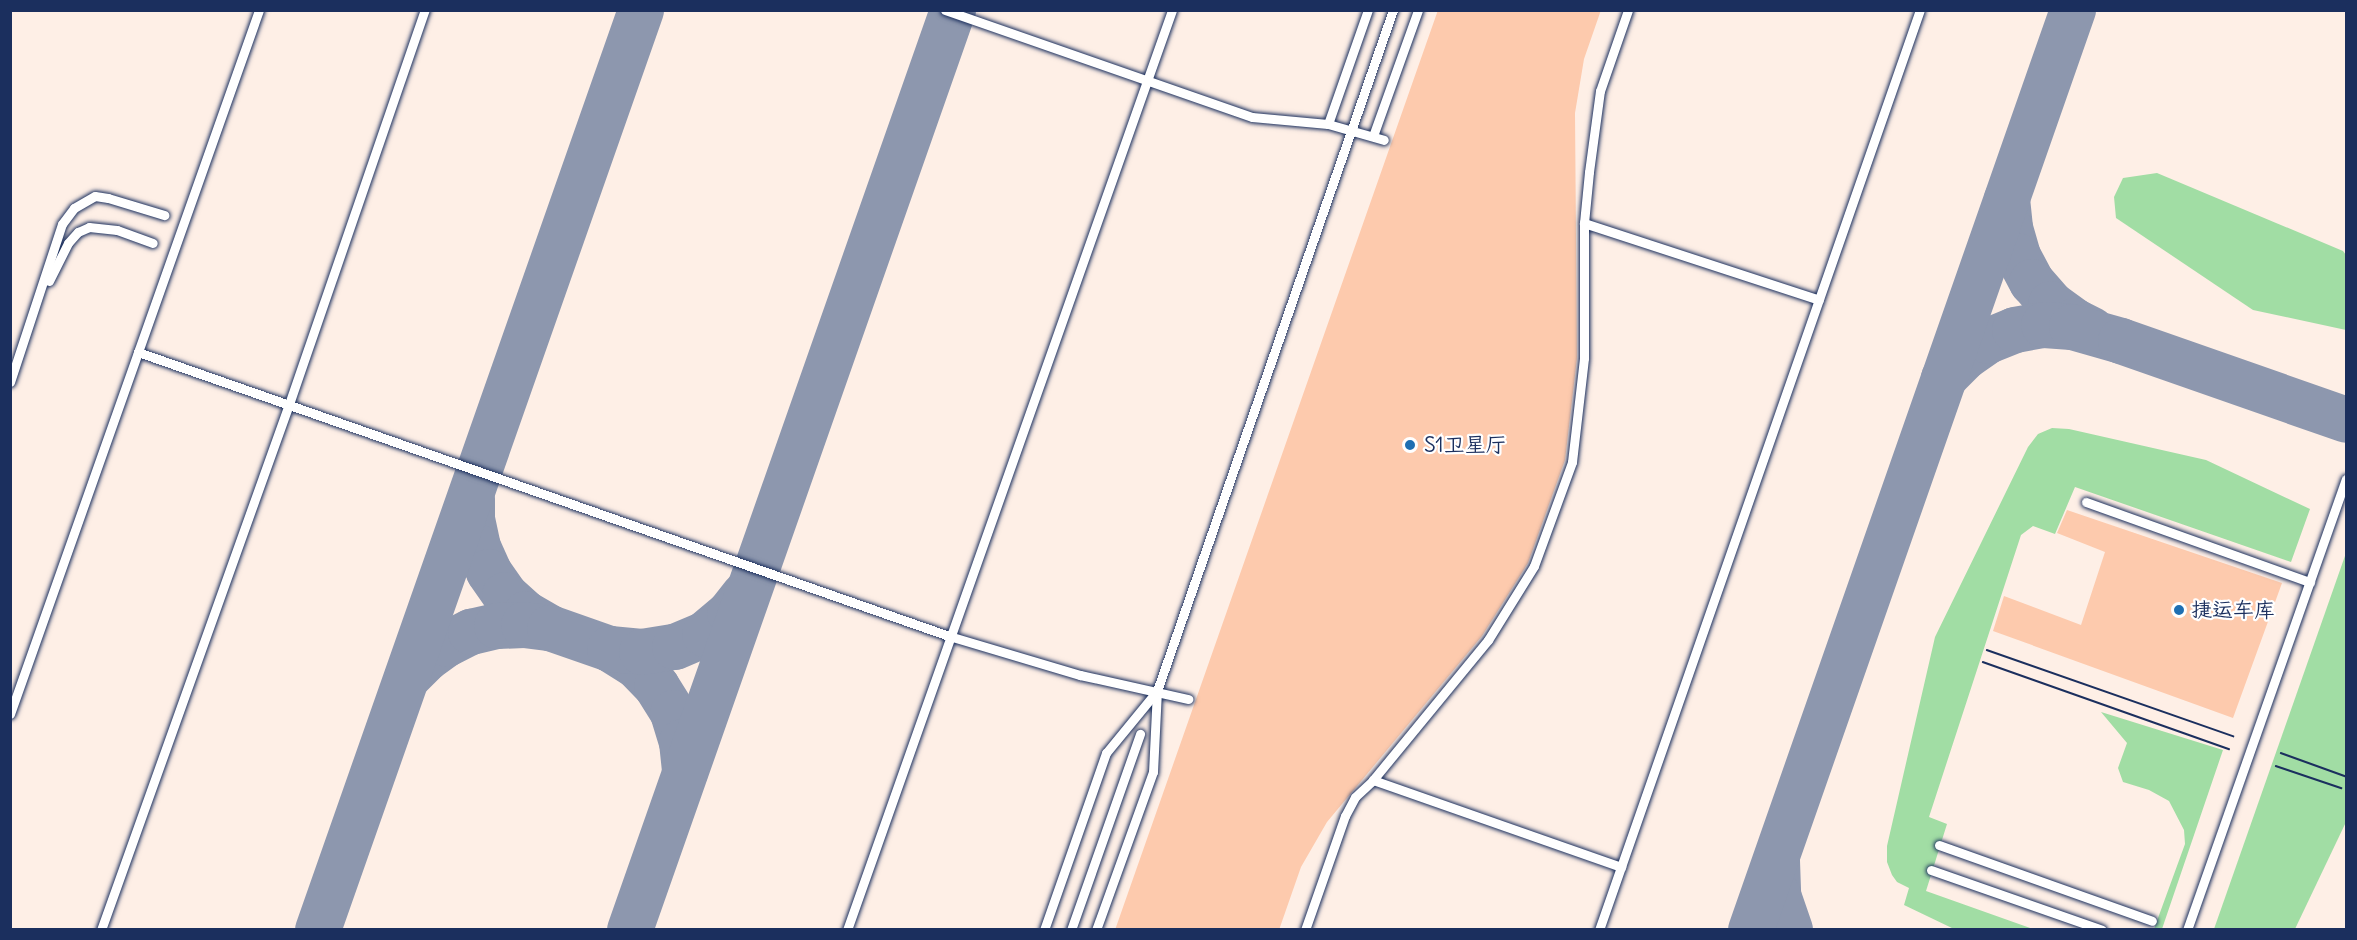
<!DOCTYPE html>
<meta charset="utf-8">
<style>
body{margin:0}
#map{position:relative;width:2357px;height:940px;overflow:hidden;background:#fff;font-family:Delius,"LXGW WenKai TC",sans-serif}
div>[style]{position:absolute}
[style*='--x']{left:calc(var(--x)*1px);top:calc(var(--y)*1px);width:calc(var(--w)*1px);rotate:calc(var(--a)*1deg)}
.built>*{inset:0;background:#feefe6;transform-origin:0 0}
.green>*{inset:0;background:#a1dda4}
.taxiway>*{height:46px;margin:-23px;padding:0 23px;transform-origin:23px;border-radius:23px;background:#8d97ae}
.building>*{inset:0;background:#fdcaad}
.roads{filter:drop-shadow(0 0 2px #1b2f5e) drop-shadow(0 0 2px #1b2f5e)}
.lane>*{height:9px;margin:-4.5px;padding:0 4.5px;transform-origin:4.5px;border-radius:4.5px;background:#fff}
.tram>*{height:1.5px;margin:-0.75px;padding:0 0.75px;transform-origin:0.75px;border-radius:0.75px;background:#1b2f5e}
.dots>*{width:16px;height:16px;translate:-50% -50%;box-sizing:border-box;border:3px solid #fff;border-radius:50%}
span{translate:-50% -50%;white-space:nowrap;text-align:center;line-height:1.15;-webkit-text-stroke:4.5px #fff;paint-order:stroke}
.poi-label{font-size:21px;color:#1b2f5e}
.left{translate:0 -50%;text-align:left}
.frame{position:absolute;inset:0;border:12px solid #1b2f5e;pointer-events:none}
</style>
<div id="map">
<div class="built">
<div style="left:10px;top:11px;width:2336px;height:918px"></div>
</div>
<div class="green">
<div style="clip-path:polygon(2157px 173px,2343px 251px,2346px 255px,2346px 330px,2253px 310px,2116px 218px,2114px 197px,2123px 178px)"></div>
<div style="clip-path:polygon(2052px 428px,2069px 429px,2206px 460px,2310px 509px,2291px 562px,2075px 487px,2055px 534px,2033px 526px,2021px 535px,1929px 817px,1947px 824px,1926px 891px,2033px 929px,1954px 929px,1904px 905px,1909px 888px,1897px 882px,1892px 875px,1887px 862px,1887px 846px,1935px 637px,2028px 447px,2038px 434px)"></div>
<div style="clip-path:polygon(2346px 553px,2346px 822px,2295px 929px,2214px 929px)"></div>
<div style="clip-path:polygon(2101px 712px,2223px 750px,2162px 929px,2154px 929px,2185px 844px,2184px 830px,2169px 801px,2149px 790px,2123px 782px,2118px 768px,2127px 743px)"></div>
</div>
<div class="taxiway">
<div style="--x:2007;--y:199;--w:29;--a:84"></div>
<div style="--x:2010;--y:228;--w:29;--a:74"></div>
<div style="--x:2018;--y:256;--w:30;--a:62"></div>
<div style="--x:2032;--y:282;--w:29;--a:49"></div>
<div style="--x:2051;--y:304;--w:29;--a:36"></div>
<div style="--x:2074;--y:321;--w:20;--a:27"></div>
<div style="--x:1944;--y:378;--w:30;--a:-45"></div>
<div style="--x:1965;--y:357;--w:28;--a:-35"></div>
<div style="--x:1988;--y:341;--w:29;--a:-22"></div>
<div style="--x:2015;--y:330;--w:29;--a:-10"></div>
<div style="--x:2044;--y:325;--w:28;--a:4"></div>
<div style="--x:2072;--y:327;--w:51;--a:15.9"></div>
<div style="--x:2121;--y:341;--w:238;--a:19.3"></div>
<div style="--x:472;--y:499;--w:20;--a:90"></div>
<div style="--x:472;--y:519;--w:29;--a:78"></div>
<div style="--x:478;--y:547;--w:27;--a:66"></div>
<div style="--x:489;--y:572;--w:28;--a:55"></div>
<div style="--x:505;--y:595;--w:28;--a:42"></div>
<div style="--x:526;--y:614;--w:28;--a:30"></div>
<div style="--x:610;--y:649;--w:31;--a:32"></div>
<div style="--x:636;--y:665;--w:30;--a:46"></div>
<div style="--x:657;--y:687;--w:31;--a:58"></div>
<div style="--x:673;--y:713;--w:30;--a:73"></div>
<div style="--x:682;--y:742;--w:30;--a:84"></div>
<div style="--x:407;--y:678;--w:27;--a:-45"></div>
<div style="--x:426;--y:659;--w:26;--a:-36"></div>
<div style="--x:447;--y:644;--w:27;--a:-27"></div>
<div style="--x:471;--y:632;--w:27;--a:-13"></div>
<div style="--x:497;--y:626;--w:27;--a:-2"></div>
<div style="--x:524;--y:625;--w:26;--a:7"></div>
<div style="--x:550;--y:628;--w:64;--a:19.3"></div>
<div style="--x:610;--y:649;--w:32;--a:5"></div>
<div style="--x:642;--y:652;--w:33;--a:-9"></div>
<div style="--x:675;--y:647;--w:33;--a:-23"></div>
<div style="--x:705;--y:634;--w:33;--a:-40"></div>
<div style="--x:730;--y:613;--w:23;--a:-52"></div>
<div style="--x:1777;--y:861;--w:34;--a:88"></div>
<div style="--x:1778;--y:895;--w:37;--a:71"></div>
<div style="--x:318;--y:930;--w:975;--a:-70.65"></div>
<div style="--x:630;--y:930;--w:975;--a:-70.65"></div>
<div style="--x:1751;--y:930;--w:975;--a:-70.71"></div>
</div>
<div class="building">
<div style="clip-path:polygon(1438px 10px,1601px 10px,1584px 59px,1575px 113px,1577px 358px,1565px 460px,1528px 563px,1482px 636px,1327px 822px,1301px 867px,1279px 930px,1115px 930px)"></div>
<div style="clip-path:polygon(2067px 510px,2282px 583px,2233px 718px,1993px 631px,2004px 596px,2081px 625px,2105px 552px,2057px 533px)"></div>
</div>
<div class="roads">
<div class="lane">
<div style="--x:945;--y:10;--w:325;--a:19.2"></div>
<div style="--x:1252;--y:117;--w:76;--a:5.3"></div>
<div style="--x:1328;--y:124;--w:58;--a:15.9"></div>
<div style="--x:1328;--y:124;--w:121;--a:-70.7"></div>
<div style="--x:1373;--y:136;--w:134;--a:-70.3"></div>
<div style="--x:1584;--y:223;--w:247;--a:18.1"></div>
<div style="--x:49;--y:281;--w:42;--a:-63.4"></div>
<div style="--x:68;--y:243;--w:15;--a:-48"></div>
<div style="--x:78;--y:232;--w:12;--a:-24"></div>
<div style="--x:89;--y:227;--w:28;--a:6"></div>
<div style="--x:117;--y:230;--w:38;--a:20"></div>
<div style="--x:138;--y:352;--w:859;--a:19.3"></div>
<div style="--x:949;--y:636;--w:137;--a:16.6"></div>
<div style="--x:1080;--y:675;--w:111;--a:12.5"></div>
<div style="--x:10;--y:382;--w:166;--a:-71.8"></div>
<div style="--x:62;--y:224;--w:20;--a:-53"></div>
<div style="--x:74;--y:208;--w:24;--a:-30"></div>
<div style="--x:95;--y:196;--w:13;--a:9"></div>
<div style="--x:108;--y:198;--w:59;--a:16.9"></div>
<div style="--x:2086;--y:502;--w:238;--a:19.7"></div>
<div style="--x:10;--y:714;--w:747;--a:-70.52"></div>
<div style="--x:1373;--y:780;--w:263;--a:19.3"></div>
<div style="--x:1939;--y:845;--w:226;--a:19.6"></div>
<div style="--x:1931;--y:870;--w:181;--a:19.3"></div>
<div style="--x:101;--y:930;--w:555;--a:-70.33"></div>
<div style="--x:288;--y:407;--w:420;--a:-71"></div>
<div style="--x:847;--y:930;--w:976;--a:-70.54"></div>
<div style="--x:1044;--y:930;--w:188;--a:-70.7"></div>
<div style="--x:1106;--y:753;--w:80;--a:-50.6"></div>
<div style="--x:1071;--y:930;--w:208;--a:-70.6"></div>
<div style="--x:1096;--y:930;--w:168;--a:-70.2"></div>
<div style="--x:1153;--y:772;--w:81;--a:-87.2"></div>
<div style="--x:1157;--y:691;--w:721;--a:-70.89"></div>
<div style="--x:1305;--y:930;--w:121;--a:-70.7"></div>
<div style="--x:1345;--y:816;--w:21;--a:-62"></div>
<div style="--x:1355;--y:797;--w:25;--a:-43"></div>
<div style="--x:1373;--y:780;--w:181;--a:-50.6"></div>
<div style="--x:1488;--y:640;--w:87;--a:-58.1"></div>
<div style="--x:1534;--y:566;--w:111;--a:-69.9"></div>
<div style="--x:1572;--y:462;--w:105;--a:-83.4"></div>
<div style="--x:1584;--y:358;--w:135;--a:-90"></div>
<div style="--x:1584;--y:223;--w:51;--a:-84.4"></div>
<div style="--x:1589;--y:172;--w:82;--a:-82.3"></div>
<div style="--x:1600;--y:91;--w:86;--a:-70.9"></div>
<div style="--x:1599;--y:930;--w:974;--a:-70.77"></div>
<div style="--x:2187;--y:930;--w:478;--a:-70.6"></div>
</div>
</div>
<div class="tram">
<div style="--x:1987;--y:650;--w:261;--a:19.3"></div>
<div style="--x:1983;--y:662;--w:261;--a:19.5"></div>
<div style="--x:2281;--y:753;--w:68;--a:19.8"></div>
<div style="--x:2276;--y:766;--w:69;--a:18.7"></div>
</div>
<div class="dots">
<div style="left:1410px;top:445px;background:#1f6fb2"></div>
<div style="left:2179px;top:610px;background:#1f6fb2"></div>
</div>
<div class="poi-label">
<span class="left" style="left:1424px;top:445px">S1卫星厅</span>
<span class="left" style="left:2191px;top:610px">捷运车库</span>
</div>
<div class="frame"></div>
</div>
